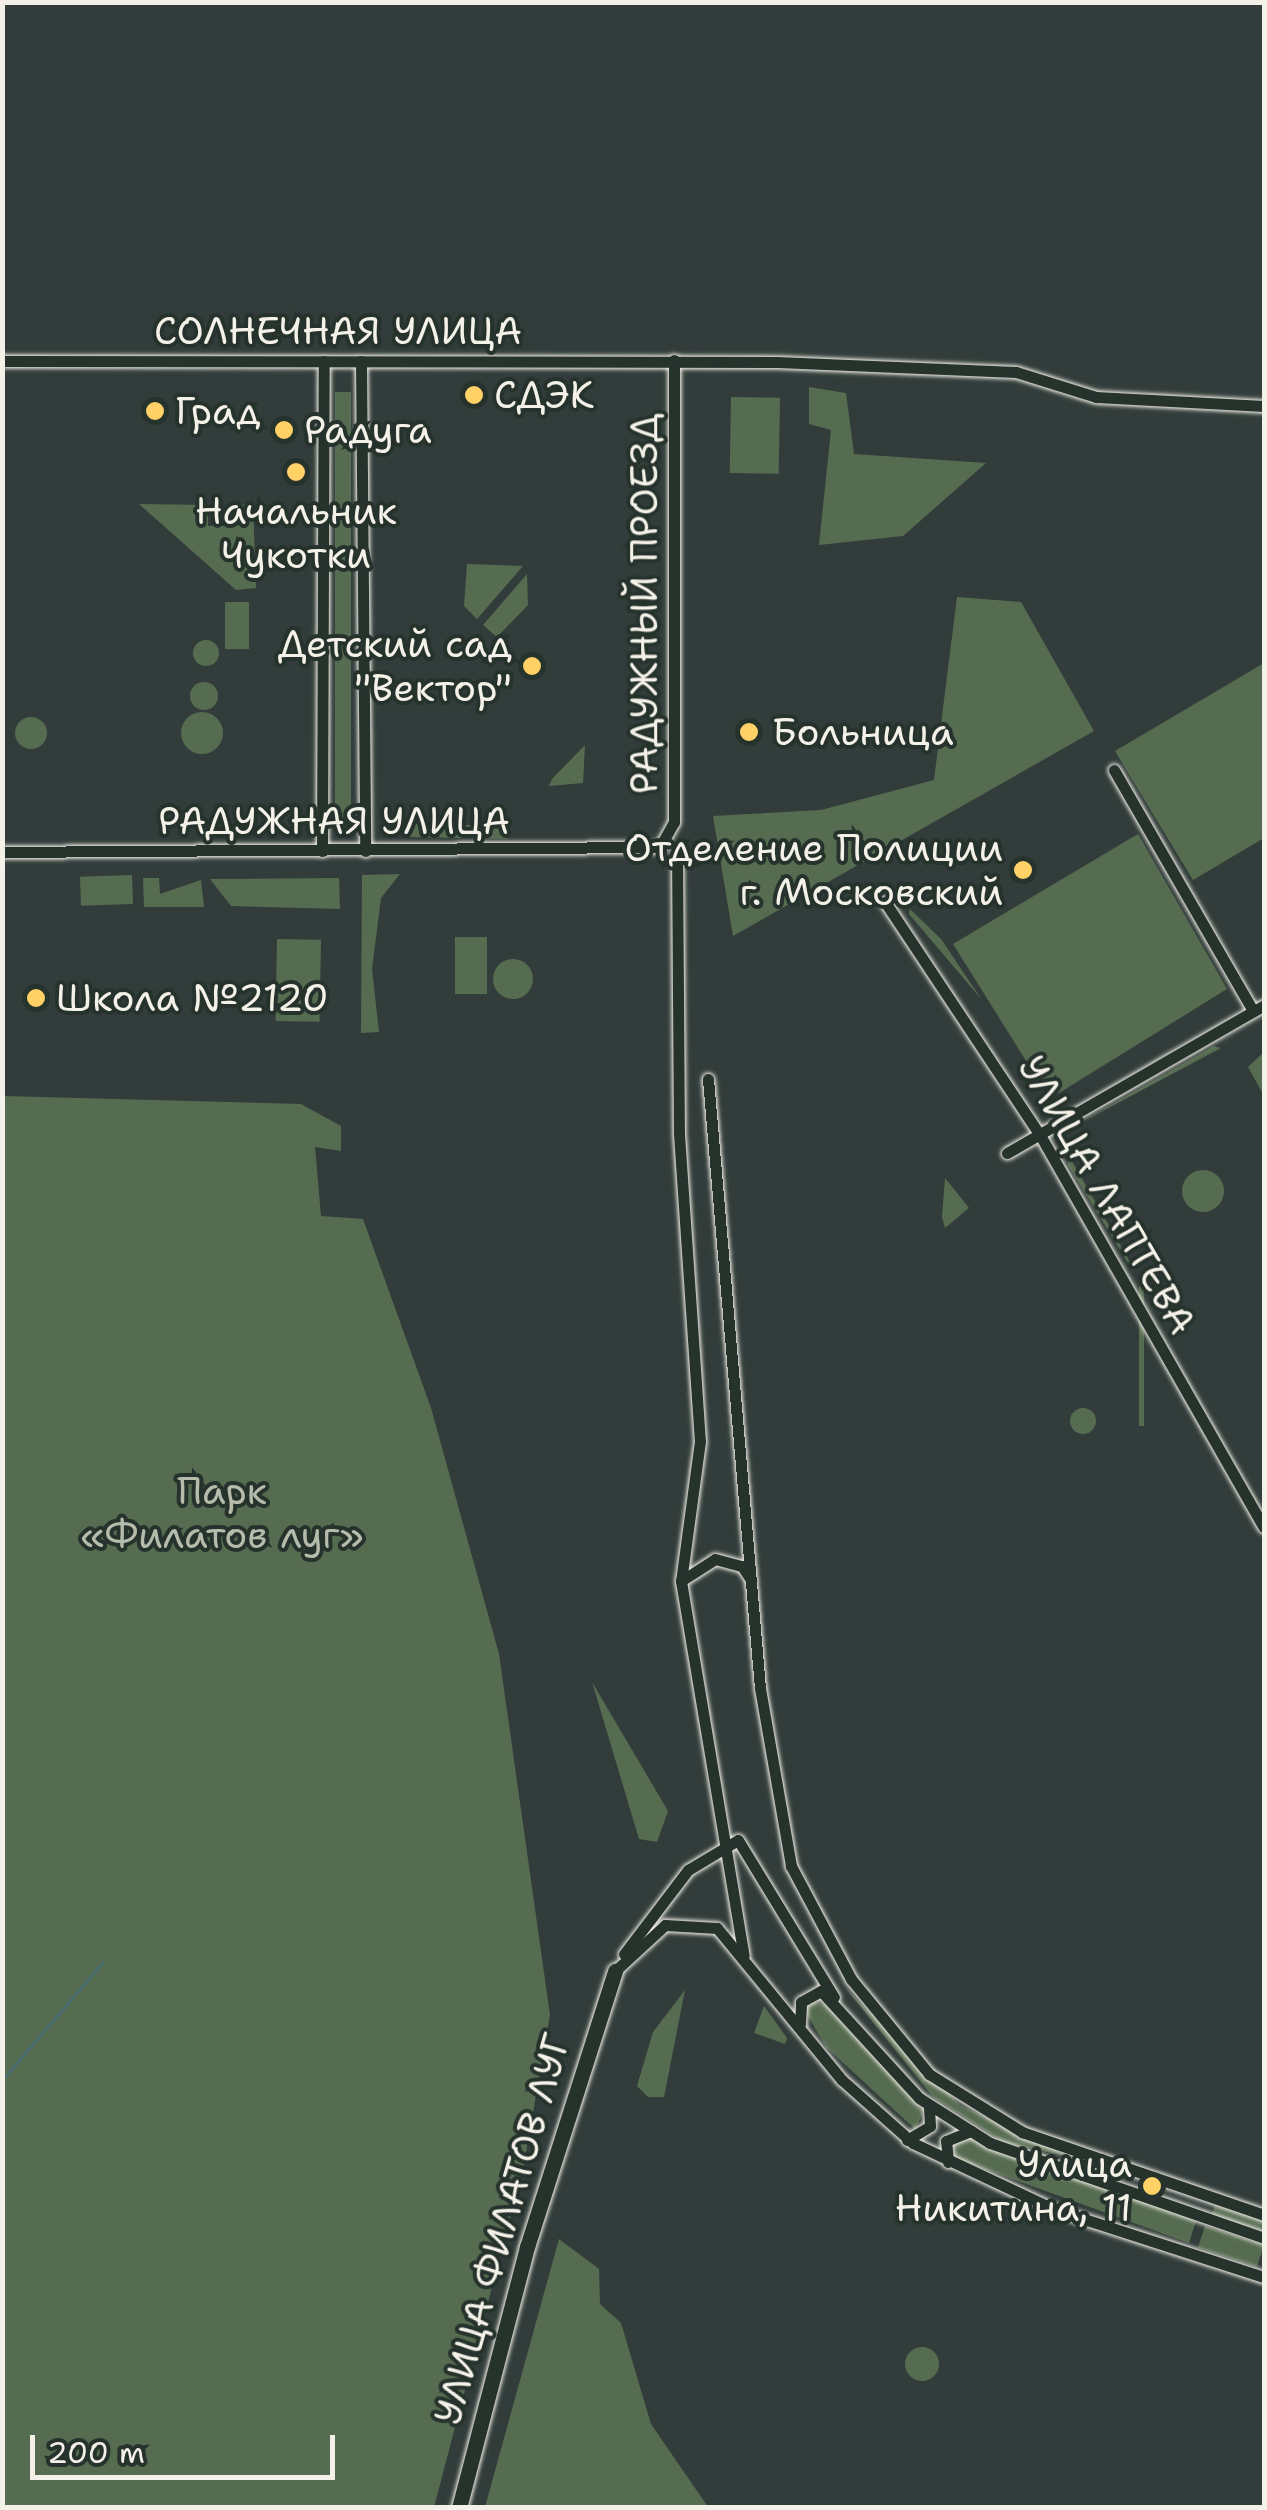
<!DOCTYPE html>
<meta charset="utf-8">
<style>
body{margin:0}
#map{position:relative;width:1267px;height:2510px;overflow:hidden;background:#323d3b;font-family:"Shantell Sans",sans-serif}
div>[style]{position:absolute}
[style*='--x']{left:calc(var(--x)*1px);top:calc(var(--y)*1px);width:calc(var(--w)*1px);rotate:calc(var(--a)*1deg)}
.green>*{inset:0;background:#566c51;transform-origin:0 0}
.round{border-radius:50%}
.stream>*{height:2.5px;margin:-1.25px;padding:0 1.25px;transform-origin:1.25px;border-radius:1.25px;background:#4a6e6e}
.roads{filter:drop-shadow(0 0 2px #f4f1e8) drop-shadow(0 0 2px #f4f1e8)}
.street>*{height:11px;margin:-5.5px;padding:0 5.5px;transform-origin:5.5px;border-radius:5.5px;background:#26332d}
.secondary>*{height:15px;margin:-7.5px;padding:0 7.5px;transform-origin:7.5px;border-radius:7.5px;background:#26332d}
.dots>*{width:28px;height:28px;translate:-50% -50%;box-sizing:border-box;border:5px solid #26332d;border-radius:50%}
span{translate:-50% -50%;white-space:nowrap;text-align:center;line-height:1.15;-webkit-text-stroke:8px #26332d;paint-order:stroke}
.street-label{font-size:38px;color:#f4f1e8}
.poi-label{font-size:38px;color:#f4f1e8}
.left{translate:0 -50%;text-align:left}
.right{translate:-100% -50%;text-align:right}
.park-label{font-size:38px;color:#b5bcac}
.frame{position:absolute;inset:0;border:5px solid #f4f1e8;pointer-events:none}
.scale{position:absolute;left:30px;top:2435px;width:305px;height:45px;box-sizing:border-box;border:5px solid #f4f1e8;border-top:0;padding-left:12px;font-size:30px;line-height:35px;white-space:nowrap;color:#f4f1e8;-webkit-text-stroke:8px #26332d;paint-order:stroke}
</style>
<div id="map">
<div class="green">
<div style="clip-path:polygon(809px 387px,846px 393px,854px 454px,986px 463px,903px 536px,819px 545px,831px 430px,809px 424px)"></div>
<div style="left:335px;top:392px;width:16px;height:426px"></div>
<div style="left:731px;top:397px;width:49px;height:76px;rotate:1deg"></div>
<div style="clip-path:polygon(139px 504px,208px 505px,208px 526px,235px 526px,236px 505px,253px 504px,256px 588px,236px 590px)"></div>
<div style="clip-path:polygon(467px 564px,523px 566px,477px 619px,464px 606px)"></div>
<div style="clip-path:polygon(527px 574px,528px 605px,497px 637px,483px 625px)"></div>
<div style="clip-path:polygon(957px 597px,1021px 602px,1094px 731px,733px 936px,713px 816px,821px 810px,934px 780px)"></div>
<div style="left:225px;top:602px;width:24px;height:47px"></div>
<div class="round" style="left:193px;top:640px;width:26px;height:26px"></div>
<div style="clip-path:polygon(1264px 663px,1264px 838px,1193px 880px,1115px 751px)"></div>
<div class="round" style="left:190px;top:682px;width:28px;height:28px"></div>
<div class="round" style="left:181px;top:712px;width:42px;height:42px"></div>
<div class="round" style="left:15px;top:717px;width:32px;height:32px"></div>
<div style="clip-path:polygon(585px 745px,583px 783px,549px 786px,552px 779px)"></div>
<div style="left:409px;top:824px;width:98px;height:13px;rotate:1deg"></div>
<div style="clip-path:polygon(1138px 834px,1227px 989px,1059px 1093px,1043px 1088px,953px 944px)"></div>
<div style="clip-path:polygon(400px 874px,381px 898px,372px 969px,379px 1032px,361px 1033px,362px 875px)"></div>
<div style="left:132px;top:875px;width:29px;height:52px;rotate:88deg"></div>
<div style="clip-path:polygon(143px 878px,159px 878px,160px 894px,201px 880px,204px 907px,144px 907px)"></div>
<div style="clip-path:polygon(339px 878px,340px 909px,231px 906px,210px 879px)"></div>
<div style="clip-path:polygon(910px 909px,941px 939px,982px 1000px,909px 914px)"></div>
<div style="left:455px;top:937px;width:32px;height:57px"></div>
<div style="left:277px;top:939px;width:44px;height:82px;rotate:1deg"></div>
<div class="round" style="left:493px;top:959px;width:40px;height:40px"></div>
<div style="clip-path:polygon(1214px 1046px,1221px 1048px,1078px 1124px)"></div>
<div style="clip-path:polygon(1264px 1052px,1264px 1096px,1248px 1067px)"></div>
<div style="clip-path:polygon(3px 1096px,301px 1104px,341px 1126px,341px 1151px,315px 1147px,321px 1216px,363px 1219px,431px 1408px,499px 1654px,550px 2015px,523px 2170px,434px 2507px,3px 2507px)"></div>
<div style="clip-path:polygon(1069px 1156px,1134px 1269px,1133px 1271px,1068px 1165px)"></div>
<div class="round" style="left:1182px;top:1170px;width:42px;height:42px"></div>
<div style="clip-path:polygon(945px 1178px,969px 1208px,945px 1228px,942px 1217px)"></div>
<div style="left:1139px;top:1286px;width:5px;height:140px"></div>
<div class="round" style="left:1070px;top:1408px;width:26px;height:26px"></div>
<div style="clip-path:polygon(592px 1682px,668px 1811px,657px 1842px,639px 1839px)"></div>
<div style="clip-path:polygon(844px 1986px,960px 2105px,1069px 2157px,1003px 2142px,933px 2097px)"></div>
<div style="clip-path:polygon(685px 1990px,664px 2097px,648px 2097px,637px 2086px,653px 2032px)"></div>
<div style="clip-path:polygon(812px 2001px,826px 2005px,923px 2110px,916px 2130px,826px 2047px,805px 2011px)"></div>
<div style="clip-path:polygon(764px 2006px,787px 2038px,785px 2044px,754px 2033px)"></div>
<div style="clip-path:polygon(966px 2136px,1196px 2221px,1189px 2243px,955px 2158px,953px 2144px)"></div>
<div style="left:1215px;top:2205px;width:52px;height:10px;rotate:18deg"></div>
<div style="left:1205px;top:2226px;width:62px;height:23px;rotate:18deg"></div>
<div style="clip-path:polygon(559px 2239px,599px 2269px,600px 2304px,621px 2323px,651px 2424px,708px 2507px,485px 2507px)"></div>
<div class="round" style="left:905px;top:2347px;width:34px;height:34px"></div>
</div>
<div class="stream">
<div style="--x:2;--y:2080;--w:155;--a:-49.4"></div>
</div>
<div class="roads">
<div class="street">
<div style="--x:2;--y:361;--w:775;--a:0.07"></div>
<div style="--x:777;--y:362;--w:239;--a:2.4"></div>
<div style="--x:1016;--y:372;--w:84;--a:17.4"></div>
<div style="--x:1096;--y:397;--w:168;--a:3.1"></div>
<div style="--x:361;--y:361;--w:490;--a:89.5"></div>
<div style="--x:1114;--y:770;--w:278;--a:60"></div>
<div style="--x:322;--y:851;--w:490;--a:-89.8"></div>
<div style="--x:677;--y:851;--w:283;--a:89.6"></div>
<div style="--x:679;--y:1134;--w:308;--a:86.1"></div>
<div style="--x:700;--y:1441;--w:141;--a:97.7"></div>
<div style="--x:681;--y:1581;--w:380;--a:80.5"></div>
<div style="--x:2;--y:852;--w:658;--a:-0.44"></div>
<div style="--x:660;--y:847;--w:29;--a:-61"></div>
<div style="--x:674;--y:822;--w:462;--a:-90"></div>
<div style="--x:885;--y:902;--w:280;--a:56.4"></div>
<div style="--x:1040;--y:1135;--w:451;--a:60.3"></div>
<div style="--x:708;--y:1079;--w:611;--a:85.12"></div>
<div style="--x:760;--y:1688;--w:181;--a:80.1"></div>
<div style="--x:791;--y:1866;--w:128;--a:62"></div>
<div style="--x:851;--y:1979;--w:123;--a:50.6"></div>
<div style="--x:929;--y:2074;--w:110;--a:31.9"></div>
<div style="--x:1022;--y:2132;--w:256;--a:18.9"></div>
<div style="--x:1007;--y:1153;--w:297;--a:-29.9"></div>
<div style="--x:681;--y:1581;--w:40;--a:-32.9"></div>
<div style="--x:715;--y:1559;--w:28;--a:15"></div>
<div style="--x:742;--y:1566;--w:17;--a:57"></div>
<div style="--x:624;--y:1954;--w:106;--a:-52.7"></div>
<div style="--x:688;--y:1870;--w:58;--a:-31"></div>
<div style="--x:738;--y:1840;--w:184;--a:58.6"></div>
<div style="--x:615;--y:1971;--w:68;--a:-42.6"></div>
<div style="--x:665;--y:1925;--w:52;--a:3.3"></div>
<div style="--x:717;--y:1928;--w:197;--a:50.6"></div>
<div style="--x:842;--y:2080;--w:95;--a:41.6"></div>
<div style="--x:913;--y:2143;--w:155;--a:25.2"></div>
<div style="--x:1053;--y:2209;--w:222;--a:17.9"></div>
<div style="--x:800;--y:2024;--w:22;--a:-87"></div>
<div style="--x:801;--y:2002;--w:23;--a:-29"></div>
<div style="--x:821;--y:1991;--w:145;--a:47.5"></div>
<div style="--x:919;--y:2098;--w:84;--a:32.4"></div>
<div style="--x:990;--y:2143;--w:290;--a:19.1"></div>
<div style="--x:907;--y:2140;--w:27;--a:-31"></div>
<div style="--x:930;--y:2126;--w:21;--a:-93"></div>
<div style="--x:948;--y:2162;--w:21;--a:-95"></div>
<div style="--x:946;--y:2141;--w:27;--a:-22"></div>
<div style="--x:1063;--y:2171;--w:35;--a:-16"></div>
</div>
<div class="secondary">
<div style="--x:459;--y:2508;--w:270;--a:-75.4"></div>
<div style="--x:527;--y:2247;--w:290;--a:-72.3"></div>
</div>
</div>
<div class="dots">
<div style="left:474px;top:395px;background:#ffd166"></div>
<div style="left:155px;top:411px;background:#ffd166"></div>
<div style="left:284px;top:430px;background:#ffd166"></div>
<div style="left:296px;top:472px;background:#ffd166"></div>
<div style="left:532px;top:666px;background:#ffd166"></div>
<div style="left:749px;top:732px;background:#ffd166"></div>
<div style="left:1023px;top:870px;background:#ffd166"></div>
<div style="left:36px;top:998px;background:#ffd166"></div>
<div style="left:1152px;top:2186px;background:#ffd166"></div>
</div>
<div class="street-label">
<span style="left:338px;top:331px">СОЛНЕЧНАЯ УЛИЦА</span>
<span style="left:644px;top:604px;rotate:-90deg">РАДУЖНЫЙ ПРОЕЗД</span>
<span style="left:334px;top:821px">РАДУЖНАЯ УЛИЦА</span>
<span style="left:1107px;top:1195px;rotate:60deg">УЛИЦА ЛАПТЕВА</span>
<span style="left:502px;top:2229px;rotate:-74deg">УЛИЦА ФИЛАТОВ ЛУГ</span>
</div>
<div class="poi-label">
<span class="left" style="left:494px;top:395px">СДЭК</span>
<span class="left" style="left:175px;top:411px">Град</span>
<span class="left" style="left:304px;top:430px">Радуга</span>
<span style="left:296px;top:533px">Начальник<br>Чукотки</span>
<span class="right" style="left:512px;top:666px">Детский сад<br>"Вектор"</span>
<span class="left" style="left:772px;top:732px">Больница</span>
<span class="right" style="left:1003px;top:870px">Отделение Полиции<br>г. Московский</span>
<span class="left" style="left:56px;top:998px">Школа №2120</span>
<span class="right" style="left:1132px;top:2186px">Улица<br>Никитина, 11</span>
</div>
<div class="park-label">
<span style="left:222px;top:1513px">Парк<br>«Филатов луг»</span>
</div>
<div class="frame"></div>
<div class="scale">200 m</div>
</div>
